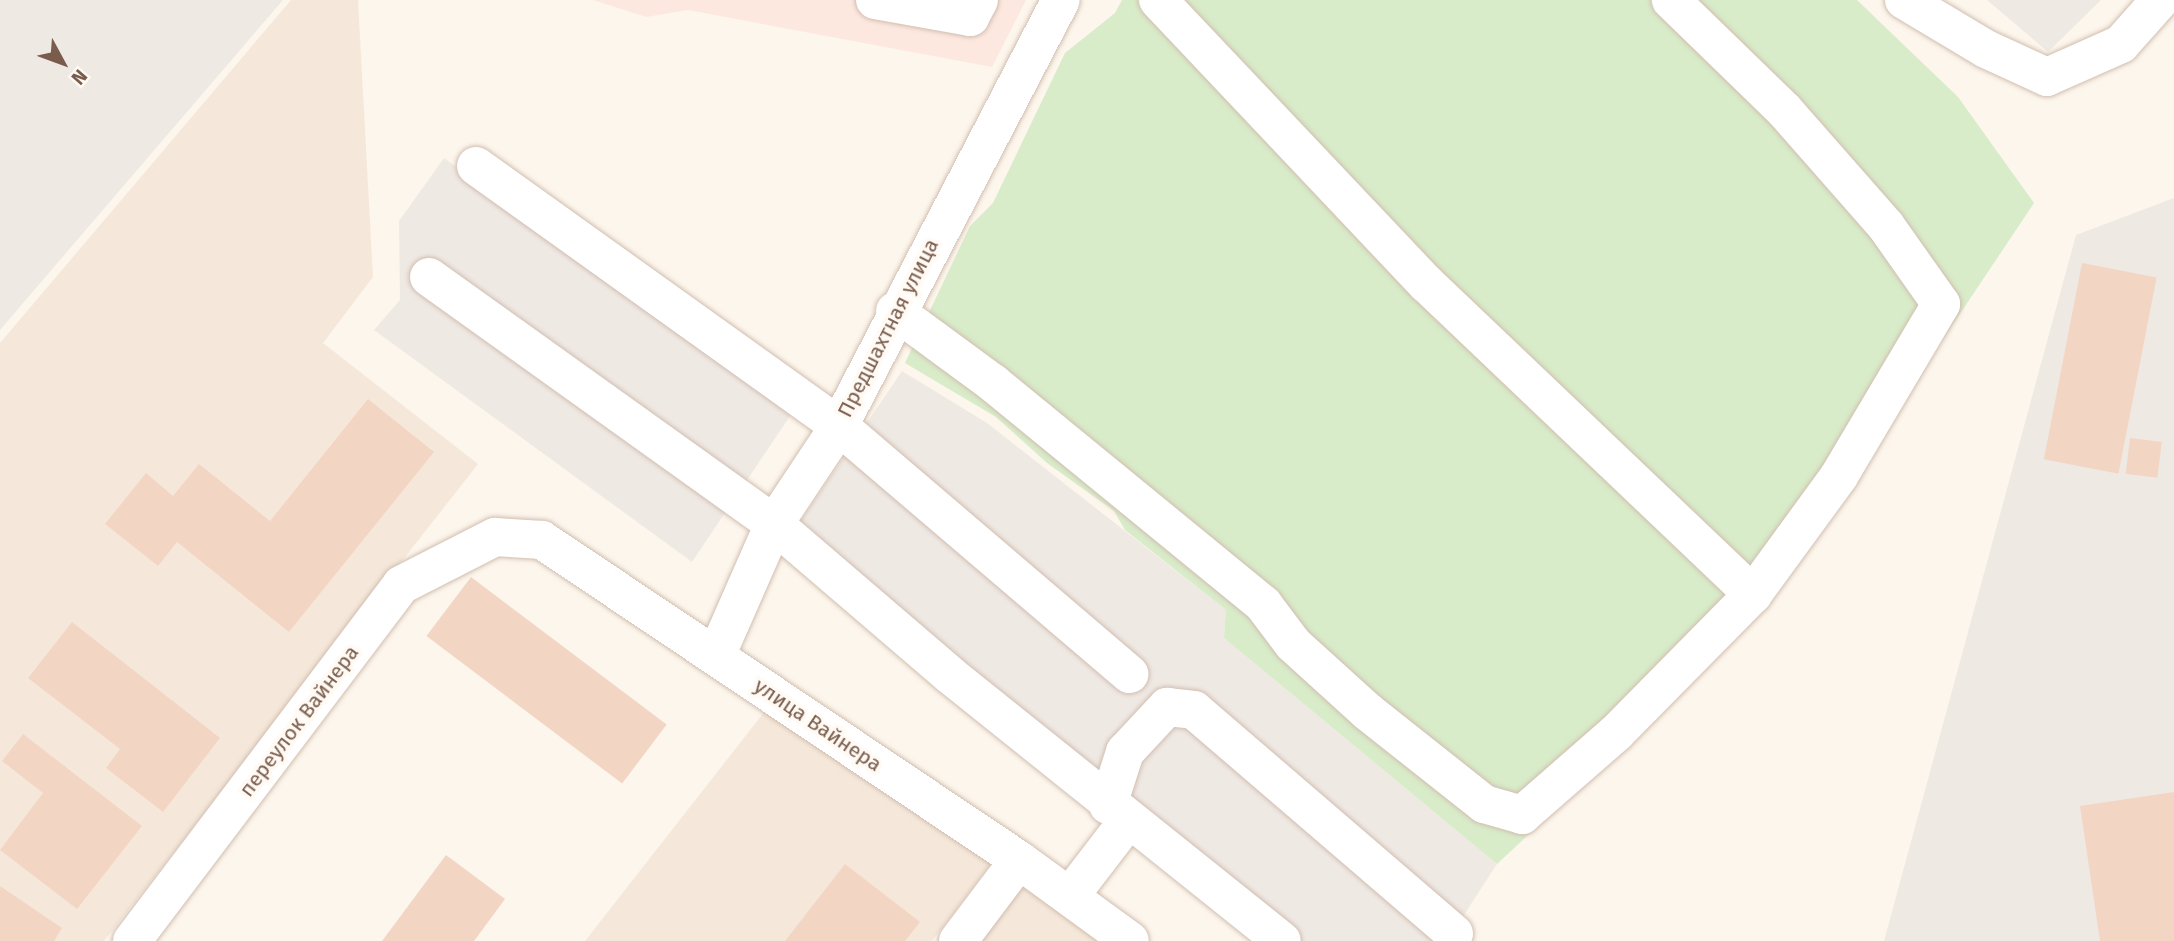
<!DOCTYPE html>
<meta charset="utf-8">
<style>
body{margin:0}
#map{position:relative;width:2174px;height:941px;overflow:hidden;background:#fdf6ec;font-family:"Fira Sans",sans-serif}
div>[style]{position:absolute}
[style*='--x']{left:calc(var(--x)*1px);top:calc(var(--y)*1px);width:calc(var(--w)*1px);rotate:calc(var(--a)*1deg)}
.residential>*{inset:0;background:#f5e8da}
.commercial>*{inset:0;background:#fde8e0}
.industrial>*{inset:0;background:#efe9e4}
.green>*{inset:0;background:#d8ecc9}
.building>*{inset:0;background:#f3d5c3;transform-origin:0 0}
.roads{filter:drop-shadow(0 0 2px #d1beb0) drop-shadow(0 0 2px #d1beb0)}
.minor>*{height:38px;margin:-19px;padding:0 19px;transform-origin:19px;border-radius:19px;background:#fff}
span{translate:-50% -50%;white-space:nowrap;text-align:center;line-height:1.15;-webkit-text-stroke:7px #fffaf3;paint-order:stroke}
.street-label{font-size:21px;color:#7a5c4d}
.north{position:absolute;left:28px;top:28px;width:70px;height:70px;-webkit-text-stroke:5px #fffaf3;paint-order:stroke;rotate:131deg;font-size:19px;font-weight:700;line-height:28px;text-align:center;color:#7a5c4d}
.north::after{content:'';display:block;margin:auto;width:24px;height:32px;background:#7a5c4d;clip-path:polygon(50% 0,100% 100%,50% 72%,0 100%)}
</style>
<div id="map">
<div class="residential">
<div style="clip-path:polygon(291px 0,358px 0,373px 277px,323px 343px,478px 464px,104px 941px,0 941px,0 343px)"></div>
<div style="clip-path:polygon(765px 711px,992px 862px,932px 941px,585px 941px)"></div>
<div style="clip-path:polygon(1024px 883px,1102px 941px,981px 941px)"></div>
</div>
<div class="commercial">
<div style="clip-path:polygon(593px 0,1026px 0,992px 67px,688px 10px,646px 17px)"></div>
</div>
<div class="industrial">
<div style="clip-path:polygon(0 0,283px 0,0 330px)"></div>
<div style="clip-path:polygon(1987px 0,2101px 0,2048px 52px)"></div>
<div style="clip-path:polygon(444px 158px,792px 413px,692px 562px,374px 330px,400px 300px,399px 221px)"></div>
<div style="clip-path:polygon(2174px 198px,2174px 941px,1884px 941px,2076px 235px)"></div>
<div style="clip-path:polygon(902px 371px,987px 423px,1226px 610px,1224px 638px,1497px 864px,1447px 941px,1297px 941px,793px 532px)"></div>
</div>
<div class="green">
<div style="clip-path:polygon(1122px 0,1857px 0,1958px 97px,2034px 203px,1776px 589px,1690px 685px,1497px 864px,1224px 638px,1226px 610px,1125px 530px,1114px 511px,1047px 463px,996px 417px,905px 363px,970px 226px,993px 203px,1065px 53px,1115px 13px)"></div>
</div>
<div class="building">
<div style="left:2082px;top:263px;width:76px;height:200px;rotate:11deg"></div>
<div style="clip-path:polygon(368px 399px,434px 452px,289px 632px,177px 542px,158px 566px,105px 524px,146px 473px,173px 496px,199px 464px,270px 521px)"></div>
<div style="left:2130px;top:438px;width:32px;height:36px;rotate:7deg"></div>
<div style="left:471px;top:577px;width:245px;height:74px;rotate:37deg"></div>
<div style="clip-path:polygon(72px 622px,220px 738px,163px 812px,106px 768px,120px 749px,28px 678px)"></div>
<div style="clip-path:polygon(23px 734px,142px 826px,77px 909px,0 850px,43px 793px,2px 761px)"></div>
<div style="clip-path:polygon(2174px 792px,2174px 941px,2100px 941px,2080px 806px)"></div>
<div style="clip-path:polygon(446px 855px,505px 899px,474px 941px,382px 941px)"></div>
<div style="clip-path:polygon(845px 864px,920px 922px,905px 941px,785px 941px)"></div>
<div style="clip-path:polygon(0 886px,62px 928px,54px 941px,0 941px)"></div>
</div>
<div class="roads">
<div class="minor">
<div style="--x:875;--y:0;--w:97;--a:10.1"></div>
<div style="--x:970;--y:17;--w:19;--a:-62"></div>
<div style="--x:1158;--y:0;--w:391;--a:46.6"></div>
<div style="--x:1427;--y:284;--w:450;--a:43.6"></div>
<div style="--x:1904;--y:0;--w:96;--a:30.9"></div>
<div style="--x:1986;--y:49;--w:67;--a:24.7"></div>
<div style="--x:2047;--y:77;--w:81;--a:-24"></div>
<div style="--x:2121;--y:44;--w:59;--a:-48.4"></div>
<div style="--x:476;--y:166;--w:447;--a:35.6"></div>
<div style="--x:839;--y:426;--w:382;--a:40.5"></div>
<div style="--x:429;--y:277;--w:424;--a:35.6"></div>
<div style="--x:774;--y:524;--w:232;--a:40.6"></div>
<div style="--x:950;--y:675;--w:425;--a:38.7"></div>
<div style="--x:895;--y:311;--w:122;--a:36.3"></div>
<div style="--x:993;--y:383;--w:349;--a:39.3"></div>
<div style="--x:1263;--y:604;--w:50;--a:53.1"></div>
<div style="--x:1293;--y:644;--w:101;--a:42.2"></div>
<div style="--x:1368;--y:712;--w:148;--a:38.4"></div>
<div style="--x:1484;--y:804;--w:40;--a:16"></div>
<div style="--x:1522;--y:815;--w:126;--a:-41.1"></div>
<div style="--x:1617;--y:732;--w:194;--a:-45.4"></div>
<div style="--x:1753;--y:594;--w:146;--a:-53.9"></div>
<div style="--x:1839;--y:476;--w:200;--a:-59.3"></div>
<div style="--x:1941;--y:304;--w:95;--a:-125.2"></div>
<div style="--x:1886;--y:226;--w:154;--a:-131.3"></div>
<div style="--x:1784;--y:110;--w:158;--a:-135.8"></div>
<div style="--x:716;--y:656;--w:144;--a:-66.3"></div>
<div style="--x:774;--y:524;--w:118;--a:-56.4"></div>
<div style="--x:839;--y:426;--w:480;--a:-62.5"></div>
<div style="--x:1108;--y:805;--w:56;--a:-72.2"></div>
<div style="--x:1125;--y:752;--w:62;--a:-47"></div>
<div style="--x:1167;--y:707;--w:27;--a:6"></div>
<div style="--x:1194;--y:710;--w:343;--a:40.7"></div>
<div style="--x:1070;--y:896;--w:97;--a:-52.5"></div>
<div style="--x:132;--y:941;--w:446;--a:-52.9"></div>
<div style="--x:401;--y:585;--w:106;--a:-27.1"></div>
<div style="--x:495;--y:537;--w:47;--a:3.7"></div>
<div style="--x:542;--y:540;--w:574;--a:33.86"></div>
<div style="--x:1019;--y:860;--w:137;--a:36.1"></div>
<div style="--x:958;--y:941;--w:101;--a:-53"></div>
</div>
</div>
<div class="street-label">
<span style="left:888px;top:328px;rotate:-63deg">Предшахтная улица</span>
<span style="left:299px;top:721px;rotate:-53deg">переулок Вайнера</span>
<span style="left:818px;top:725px;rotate:34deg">улица Вайнера</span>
</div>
<div class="north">N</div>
</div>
